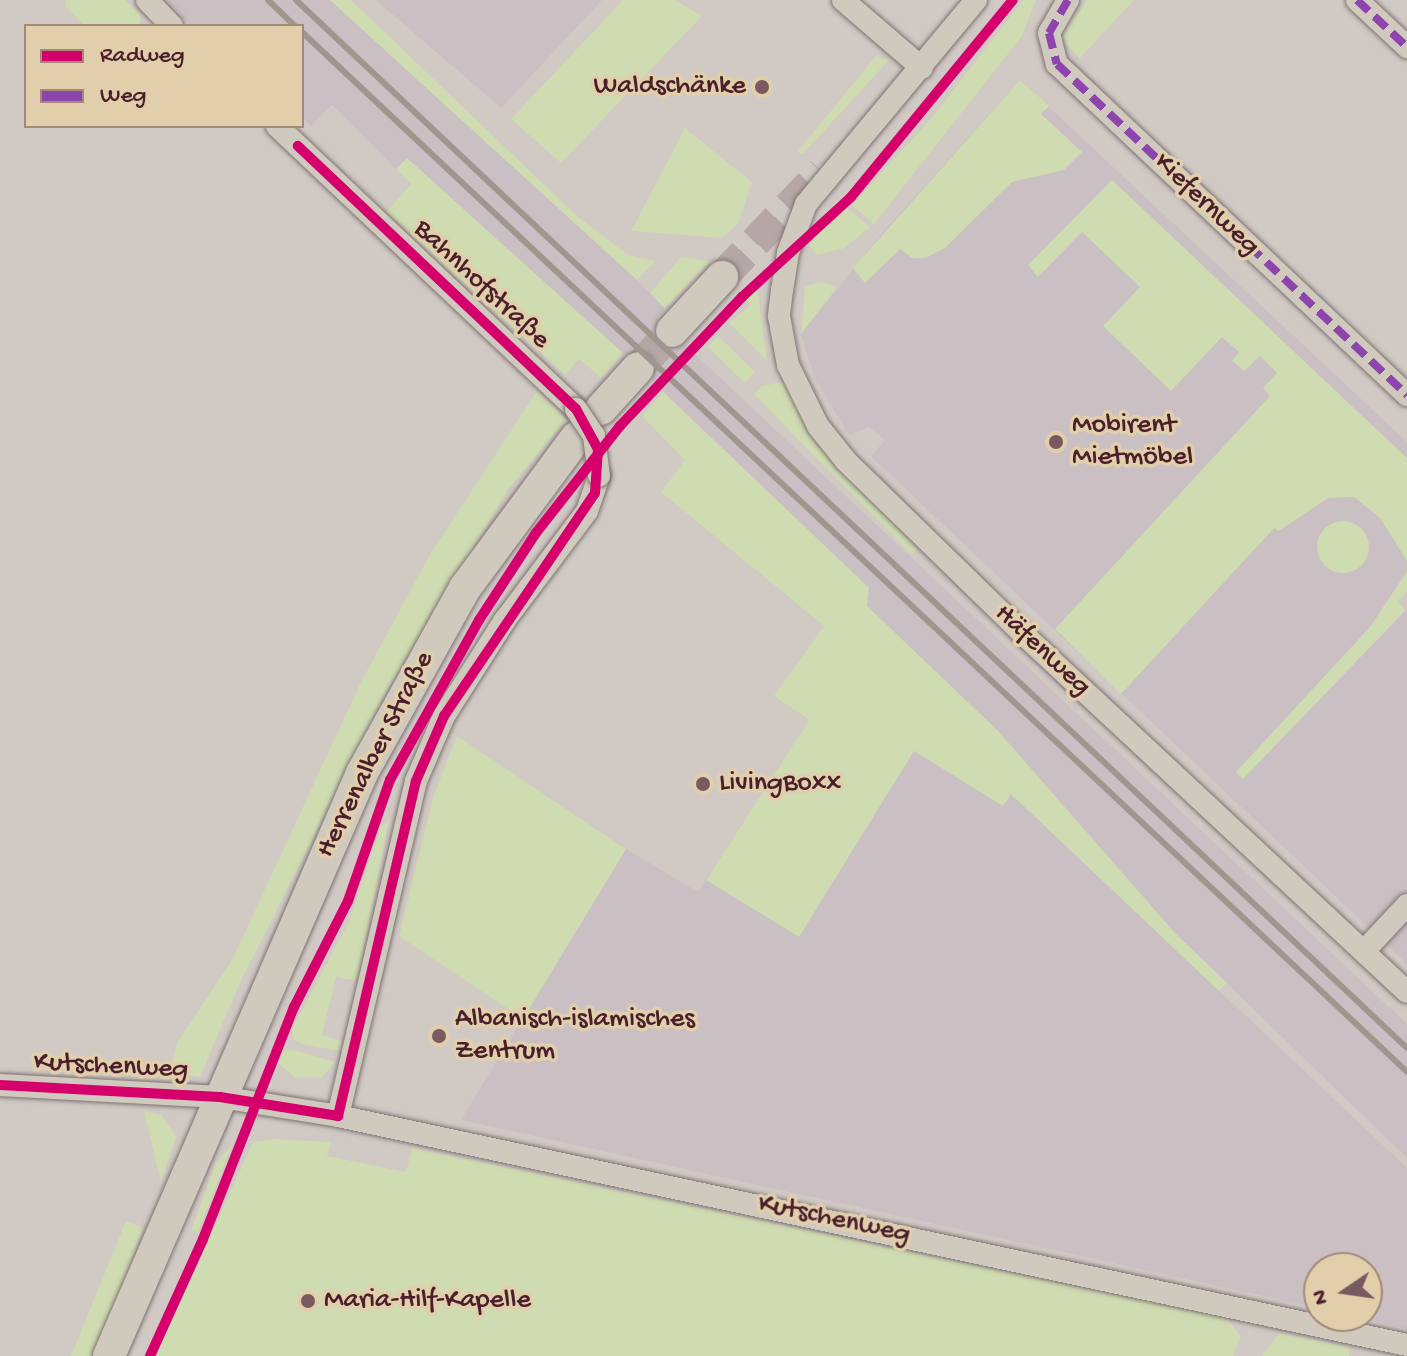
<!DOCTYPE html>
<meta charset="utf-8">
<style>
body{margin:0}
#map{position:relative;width:1407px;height:1356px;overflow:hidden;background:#d0c9c4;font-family:"Gochi Hand",sans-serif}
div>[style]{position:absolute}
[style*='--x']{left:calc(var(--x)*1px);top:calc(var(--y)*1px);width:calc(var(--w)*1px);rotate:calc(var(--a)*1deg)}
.built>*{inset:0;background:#cabfc2}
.green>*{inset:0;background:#cfdbb0;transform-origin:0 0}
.round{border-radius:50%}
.secondary-tunnel>*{height:32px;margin-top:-16px;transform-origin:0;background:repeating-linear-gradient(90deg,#b5a7a5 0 32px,transparent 0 48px)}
.roads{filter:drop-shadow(0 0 2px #7f7373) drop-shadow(0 0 2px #7f7373)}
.street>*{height:22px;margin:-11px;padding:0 11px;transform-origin:11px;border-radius:11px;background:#d0c9be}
.secondary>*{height:32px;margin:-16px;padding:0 16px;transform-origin:16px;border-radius:16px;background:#d0c9be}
.rail>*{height:6px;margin:-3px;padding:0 3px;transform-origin:3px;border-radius:3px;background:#9f9690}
.bridges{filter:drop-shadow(0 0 2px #7f7373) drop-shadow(0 0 2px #7f7373)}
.street-bridge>*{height:22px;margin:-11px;padding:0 11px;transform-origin:11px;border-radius:11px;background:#d0c9be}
.quiet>*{height:8px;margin-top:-4px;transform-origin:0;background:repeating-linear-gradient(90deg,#8e44ad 0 16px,transparent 0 24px)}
.cycleway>*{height:10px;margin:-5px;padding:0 5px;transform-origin:5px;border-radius:5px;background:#d6006c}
.dots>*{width:22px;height:22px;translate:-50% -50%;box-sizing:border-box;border:4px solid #e1cfac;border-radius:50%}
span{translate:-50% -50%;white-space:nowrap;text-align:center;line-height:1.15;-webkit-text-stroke:7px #e1cfac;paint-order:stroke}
.poi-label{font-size:28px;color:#4a1f2b}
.right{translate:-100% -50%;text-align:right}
.left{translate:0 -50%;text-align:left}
.street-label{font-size:28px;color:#4a1f2b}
.legend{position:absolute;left:24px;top:24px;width:280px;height:104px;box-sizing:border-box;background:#e1cfac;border:2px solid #a58978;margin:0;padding:10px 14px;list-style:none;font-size:24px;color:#4a1f2b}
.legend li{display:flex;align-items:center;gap:16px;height:40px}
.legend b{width:40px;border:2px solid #a58978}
.north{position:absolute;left:1303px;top:1252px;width:80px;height:80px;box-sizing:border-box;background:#e1cfac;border:2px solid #a58978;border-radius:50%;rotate:257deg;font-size:22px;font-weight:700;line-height:32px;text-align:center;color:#4a1f2b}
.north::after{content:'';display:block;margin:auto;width:28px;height:36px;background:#795a61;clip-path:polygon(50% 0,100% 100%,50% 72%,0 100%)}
</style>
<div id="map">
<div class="built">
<div style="clip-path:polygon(166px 0,330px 0,637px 280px,665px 309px,658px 318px,697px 356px,1407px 1024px,1407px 1158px,1175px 933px,998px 731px,867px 606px,869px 588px,623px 353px,601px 378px,579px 359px,565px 375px,386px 212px,411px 184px,332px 105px,311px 126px,302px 117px,302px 26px,191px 26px)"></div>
<div style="clip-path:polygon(376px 0,602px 0,501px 108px)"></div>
<div style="clip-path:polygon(1020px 80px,1407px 442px,1407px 592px,1398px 602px,1407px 611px,1407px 964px,871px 456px,885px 440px,869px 427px,849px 435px,815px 379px,801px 334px,883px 232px)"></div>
<div style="clip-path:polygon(851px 643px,1407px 1168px,1407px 1329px,1353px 1316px,1367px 1316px,1367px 1268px,1319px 1268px,1319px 1308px,461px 1120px,626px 849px,698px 892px,809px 720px,774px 696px)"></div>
</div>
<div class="green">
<div style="clip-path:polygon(66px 0,125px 0,141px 15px,139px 26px,85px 26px,65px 6px)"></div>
<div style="clip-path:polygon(330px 0,351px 0,577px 216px,628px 255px,656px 261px,637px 280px)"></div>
<div style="clip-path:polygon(623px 0,675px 0,702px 16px,561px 163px,511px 119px)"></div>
<div style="clip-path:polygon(1023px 0,1036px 0,1022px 36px,874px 224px,852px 205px,934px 115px)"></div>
<div style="clip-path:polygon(1087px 0,1134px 0,1080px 58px,1061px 39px)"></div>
<div style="clip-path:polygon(876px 56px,889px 60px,803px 154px,798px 151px)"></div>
<div style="clip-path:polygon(1020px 80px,1049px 106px,1041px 114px,1082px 152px,1064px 170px,1012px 182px,946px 247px,926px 258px,912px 258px,900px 249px,865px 283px,853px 268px)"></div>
<div style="clip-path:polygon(685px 128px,752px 182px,738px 224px,722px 238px,631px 231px)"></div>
<div style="clip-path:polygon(407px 158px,623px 353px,601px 378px,579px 359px,565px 375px,386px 212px,411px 184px,396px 169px)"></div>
<div style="clip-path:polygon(1112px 180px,1407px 458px,1407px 561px,1380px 518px,1354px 497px,1328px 498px,1279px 531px,1274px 528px,1121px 694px,1055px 629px,1270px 396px,1263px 388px,1277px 373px,1260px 356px,1244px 371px,1232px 361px,1239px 352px,1222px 337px,1171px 391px,1103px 326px,1140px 287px,1082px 232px,1038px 277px,1028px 265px)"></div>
<div style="clip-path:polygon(837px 200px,870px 227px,845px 248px,817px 255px,809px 245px)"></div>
<div style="clip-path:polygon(681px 257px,710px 261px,665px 308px,650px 293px)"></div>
<div style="clip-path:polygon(821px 281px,837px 287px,801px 334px,805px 287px)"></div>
<div style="clip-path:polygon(752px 283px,758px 293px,767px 361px,729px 323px,751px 305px,738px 292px)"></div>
<div style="left:718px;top:336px;width:52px;height:15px;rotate:44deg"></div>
<div style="clip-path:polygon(784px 382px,815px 443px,918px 548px,912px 555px,754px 394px,762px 386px)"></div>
<div style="clip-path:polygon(537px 391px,566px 420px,509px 488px,387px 690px,238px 987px,200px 1077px,170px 1073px,177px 1043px,233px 958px,360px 684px,429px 556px)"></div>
<div style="clip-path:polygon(663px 392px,869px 588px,867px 606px,998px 731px,1175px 933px,1227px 983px,1219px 991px,1011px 794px,1003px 806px,914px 751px,799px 937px,706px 880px,809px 720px,774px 696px,824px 626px,661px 492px,685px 460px,642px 416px)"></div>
<div class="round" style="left:1317px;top:521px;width:52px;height:52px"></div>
<div style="clip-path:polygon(1407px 571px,1407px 592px,1398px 602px,1406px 610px,1243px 779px,1236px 772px,1370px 627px)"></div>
<div style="clip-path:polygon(457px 736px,626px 849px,523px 1019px,399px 936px,434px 795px)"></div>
<div style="clip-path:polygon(389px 820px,357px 981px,336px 977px,322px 1035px,342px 1041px,340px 1051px,301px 1044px,293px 1039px,292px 1029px,350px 920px,381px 826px)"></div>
<div style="clip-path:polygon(284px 1050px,295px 1050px,335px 1062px,321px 1078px,295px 1078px,278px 1063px)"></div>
<div style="clip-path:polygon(144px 1111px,162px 1115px,176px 1137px,161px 1182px)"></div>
<div style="clip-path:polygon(273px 1139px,331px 1142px,327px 1156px,406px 1172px,412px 1148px,1227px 1318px,1241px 1337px,1233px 1356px,156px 1356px,253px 1142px)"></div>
<div style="clip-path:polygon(232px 1145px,198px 1232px,191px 1231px,216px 1162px)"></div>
<div style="clip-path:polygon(126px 1221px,143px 1228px,107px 1326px,94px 1356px,71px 1356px)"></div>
<div style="clip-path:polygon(1279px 1333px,1349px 1347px,1349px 1356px,1262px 1356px)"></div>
</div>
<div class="secondary-tunnel">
<div style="--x:722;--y:277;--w:145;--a:-46.4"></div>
<div style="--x:638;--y:368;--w:50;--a:-47.4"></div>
</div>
<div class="roads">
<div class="street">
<div style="--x:147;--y:0;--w:36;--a:46"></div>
<div style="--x:843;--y:0;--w:104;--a:40.7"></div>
<div style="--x:976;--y:0;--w:266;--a:129.8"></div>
<div style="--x:806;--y:204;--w:52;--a:110.2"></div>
<div style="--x:788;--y:253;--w:37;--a:99"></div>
<div style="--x:782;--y:290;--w:26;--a:97"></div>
<div style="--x:779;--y:316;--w:50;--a:79.6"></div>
<div style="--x:788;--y:365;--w:68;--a:63.8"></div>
<div style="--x:818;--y:426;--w:45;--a:51.3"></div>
<div style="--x:846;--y:461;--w:246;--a:44.3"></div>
<div style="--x:1022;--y:633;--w:526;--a:43"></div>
<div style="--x:1068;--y:0;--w:38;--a:120"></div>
<div style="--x:1049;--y:33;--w:32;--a:76"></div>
<div style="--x:1057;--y:64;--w:482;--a:43.4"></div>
<div style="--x:1357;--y:0;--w:69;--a:43.2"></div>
<div style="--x:277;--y:126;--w:412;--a:43.4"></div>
<div style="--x:1364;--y:951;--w:63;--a:-46.9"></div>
<div style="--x:0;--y:1085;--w:220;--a:3.1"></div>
<div style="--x:220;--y:1097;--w:120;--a:9.1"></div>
<div style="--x:338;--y:1116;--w:1093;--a:12.09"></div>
<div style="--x:338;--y:1116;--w:344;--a:-76.9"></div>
<div style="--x:416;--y:781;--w:71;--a:-66.7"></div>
<div style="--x:444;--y:716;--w:114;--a:-57.6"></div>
<div style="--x:505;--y:620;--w:136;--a:-53"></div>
<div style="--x:587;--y:511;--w:37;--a:-71"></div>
</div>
<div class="secondary">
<div style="--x:672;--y:331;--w:74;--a:-47.2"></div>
<div style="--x:601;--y:409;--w:55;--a:-47.9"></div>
<div style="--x:109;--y:1356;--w:636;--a:-66.54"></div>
<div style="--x:362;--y:773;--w:212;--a:-60.9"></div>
<div style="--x:465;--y:588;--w:187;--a:-53.5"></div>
</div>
</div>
<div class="rail">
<div style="--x:268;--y:0;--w:37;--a:44"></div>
<div style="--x:296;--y:0;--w:1527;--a:43.33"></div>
<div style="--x:302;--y:32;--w:1517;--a:43.26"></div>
</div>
<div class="bridges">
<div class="street-bridge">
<div style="--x:576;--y:409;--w:32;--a:56"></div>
<div style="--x:594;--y:436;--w:40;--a:82.9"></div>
</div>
</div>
<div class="quiet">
<div style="--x:1068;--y:0;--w:38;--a:120"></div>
<div style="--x:1049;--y:33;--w:32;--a:76"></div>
<div style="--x:1057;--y:64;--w:482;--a:43.4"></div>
<div style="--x:1357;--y:0;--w:69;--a:43.2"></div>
</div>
<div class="cycleway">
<div style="--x:0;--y:1085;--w:220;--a:3.1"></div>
<div style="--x:220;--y:1097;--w:120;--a:9.1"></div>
<div style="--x:338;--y:1116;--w:344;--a:-76.9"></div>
<div style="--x:416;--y:781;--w:71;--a:-66.7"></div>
<div style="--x:444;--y:716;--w:269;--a:-55.9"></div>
<div style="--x:595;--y:493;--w:44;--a:-86.1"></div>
<div style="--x:598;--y:449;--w:46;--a:-118.8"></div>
<div style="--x:576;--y:409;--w:383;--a:-136.6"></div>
<div style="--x:150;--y:1356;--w:128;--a:-65.6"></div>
<div style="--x:203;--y:1239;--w:249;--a:-68.6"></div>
<div style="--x:294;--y:1007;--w:119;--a:-63"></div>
<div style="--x:348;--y:901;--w:128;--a:-70.9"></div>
<div style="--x:390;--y:780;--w:183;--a:-60.9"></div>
<div style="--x:479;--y:620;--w:104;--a:-56.8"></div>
<div style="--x:536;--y:533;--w:136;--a:-51.9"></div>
<div style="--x:620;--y:426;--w:178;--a:-46.6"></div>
<div style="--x:742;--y:297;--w:148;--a:-42.5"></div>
<div style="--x:851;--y:197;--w:255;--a:-50.6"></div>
</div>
<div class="dots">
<div style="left:762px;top:87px;background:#795a61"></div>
<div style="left:1056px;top:442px;background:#795a61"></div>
<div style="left:703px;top:784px;background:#795a61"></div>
<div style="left:439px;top:1036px;background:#795a61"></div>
<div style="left:308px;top:1301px;background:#795a61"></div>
</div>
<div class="poi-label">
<span class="right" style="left:746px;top:87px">Waldschänke</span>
<span class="left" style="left:1072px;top:442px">Mobirent<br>Mietmöbel</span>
<span class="left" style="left:719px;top:784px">LivingBoxx</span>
<span class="left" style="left:455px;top:1036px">Albanisch-islamisches<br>Zentrum</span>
<span class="left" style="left:324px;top:1301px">Maria-Hilf-Kapelle</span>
</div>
<div class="street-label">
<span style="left:1206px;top:205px;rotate:44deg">Kiefernweg</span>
<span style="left:481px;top:285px;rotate:43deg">Bahnhofstraße</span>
<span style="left:1042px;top:651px;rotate:43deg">Häfenweg</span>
<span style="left:376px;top:755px;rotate:-63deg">Herrenalber Straße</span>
<span style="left:111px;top:1067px;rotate:3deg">Kutschenweg</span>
<span style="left:834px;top:1220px;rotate:12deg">Kutschenweg</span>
</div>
<ul class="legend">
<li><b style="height:10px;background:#d6006c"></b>Radweg</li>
<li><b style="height:10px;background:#8e44ad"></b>Weg</li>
</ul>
<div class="north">N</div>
</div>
